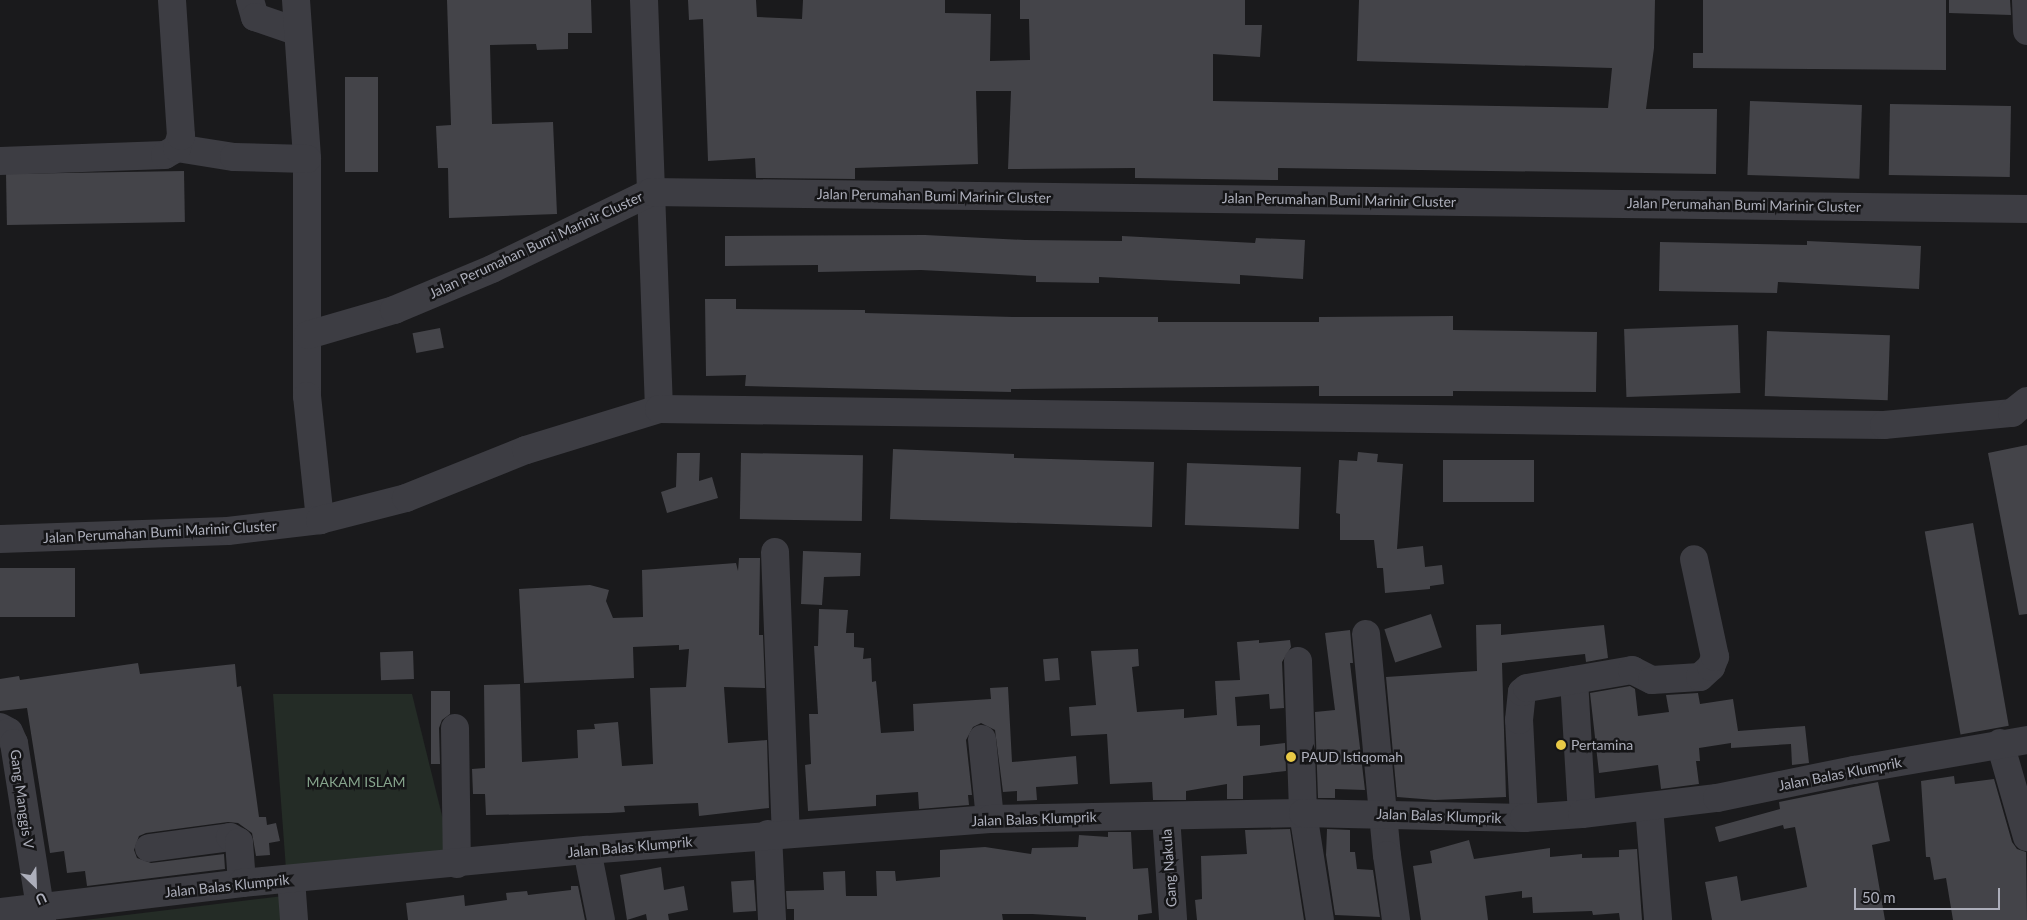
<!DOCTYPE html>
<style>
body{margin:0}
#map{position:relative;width:2027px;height:920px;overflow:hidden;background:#1a1a1c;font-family:Lato,sans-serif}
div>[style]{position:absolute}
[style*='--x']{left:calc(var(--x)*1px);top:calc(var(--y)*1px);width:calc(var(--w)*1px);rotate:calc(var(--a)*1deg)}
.green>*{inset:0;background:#242c26}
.building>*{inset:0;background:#444449;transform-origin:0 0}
.minor>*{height:28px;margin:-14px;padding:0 14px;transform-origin:14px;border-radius:14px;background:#3d3d43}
.dots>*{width:14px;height:14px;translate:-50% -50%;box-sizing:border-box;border:2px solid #151517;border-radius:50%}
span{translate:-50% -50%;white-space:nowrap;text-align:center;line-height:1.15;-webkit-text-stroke:5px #151517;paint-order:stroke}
.street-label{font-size:14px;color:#adafbb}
.poi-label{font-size:14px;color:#adafbb}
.left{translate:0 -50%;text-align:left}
.park-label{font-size:14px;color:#86a48c}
.north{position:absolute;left:10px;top:860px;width:50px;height:50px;-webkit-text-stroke:4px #151517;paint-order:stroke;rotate:156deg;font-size:14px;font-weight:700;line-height:20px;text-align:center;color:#adafbb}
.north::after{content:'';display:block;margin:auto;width:18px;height:22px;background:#adafbb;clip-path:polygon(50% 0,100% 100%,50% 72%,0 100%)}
.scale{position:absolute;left:1854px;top:888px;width:146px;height:22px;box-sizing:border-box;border:2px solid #adafbb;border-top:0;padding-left:6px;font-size:15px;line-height:18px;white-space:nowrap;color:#adafbb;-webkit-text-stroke:4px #151517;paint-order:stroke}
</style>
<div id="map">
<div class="green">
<div style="clip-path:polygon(273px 694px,412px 694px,451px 852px,286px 869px)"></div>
<div style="clip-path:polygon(292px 895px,292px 920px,85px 920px)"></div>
</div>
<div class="building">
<div style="clip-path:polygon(447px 0,591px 0,592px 33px,568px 33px,568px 49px,537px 50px,536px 44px,490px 45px,492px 124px,553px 122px,557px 214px,449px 218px,448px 168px,438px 168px,436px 126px,451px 125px)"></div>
<div style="clip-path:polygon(688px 0,756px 0,757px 17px,802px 19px,803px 0,945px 0,945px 13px,991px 14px,990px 61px,1030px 60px,1029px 19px,1020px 19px,1020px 0,1245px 0,1245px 25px,1262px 25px,1260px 57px,1213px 54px,1213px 101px,1608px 108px,1612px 68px,1357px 61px,1359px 0,1655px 0,1654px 48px,1646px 109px,1717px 109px,1716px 174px,1278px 168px,1278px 180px,1135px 178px,1135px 168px,1008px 169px,1011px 91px,976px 91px,978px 164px,855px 168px,855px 179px,756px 178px,755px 158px,708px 161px,703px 19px,689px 20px)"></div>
<div style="clip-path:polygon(1703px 0,1946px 0,1946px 70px,1693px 68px,1693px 53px,1703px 53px)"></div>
<div style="clip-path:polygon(1949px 0,2010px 0,2011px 15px,1949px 13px)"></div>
<div style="left:345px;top:77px;width:33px;height:95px"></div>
<div style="left:1750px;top:101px;width:112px;height:74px;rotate:2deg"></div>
<div style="left:1890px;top:104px;width:121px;height:71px;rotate:1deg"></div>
<div style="left:184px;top:171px;width:51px;height:178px;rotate:89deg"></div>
<div style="clip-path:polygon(925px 235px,1025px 240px,1122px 241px,1122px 236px,1255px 243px,1256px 238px,1305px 240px,1303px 279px,1240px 275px,1240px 284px,1099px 277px,1099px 283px,1036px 282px,1036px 276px,921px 270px,818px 272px,818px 265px,725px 266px,725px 236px)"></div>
<div style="clip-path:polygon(1807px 241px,1921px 246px,1919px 289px,1778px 282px,1777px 293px,1659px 291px,1660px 242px,1807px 245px)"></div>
<div style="clip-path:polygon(705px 299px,736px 299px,736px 309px,865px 310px,865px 313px,1013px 317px,1158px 317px,1158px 322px,1319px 322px,1319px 317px,1453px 316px,1453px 330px,1597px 332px,1596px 392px,1453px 391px,1453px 396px,1319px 396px,1319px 386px,1011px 389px,1011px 392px,745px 386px,746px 375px,706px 376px)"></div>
<div style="left:1738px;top:325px;width:68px;height:114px;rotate:88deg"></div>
<div style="left:440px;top:328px;width:20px;height:28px;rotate:79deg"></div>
<div style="left:1767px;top:331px;width:123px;height:65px;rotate:2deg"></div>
<div style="clip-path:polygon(2027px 445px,2027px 614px,2019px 615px,1988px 453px)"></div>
<div style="clip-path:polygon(893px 449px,1014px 454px,1014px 458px,1154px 462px,1152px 527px,890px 519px)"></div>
<div style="clip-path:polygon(1358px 452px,1378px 454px,1377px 462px,1403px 464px,1397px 549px,1423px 546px,1425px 567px,1442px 565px,1444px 584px,1430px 586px,1430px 589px,1385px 593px,1383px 568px,1377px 568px,1374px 540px,1340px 540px,1340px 514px,1336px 513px,1339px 460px,1357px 461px)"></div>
<div style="clip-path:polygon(677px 453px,700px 453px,699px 481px,712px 477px,718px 498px,667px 513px,661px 492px,676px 487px)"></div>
<div style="left:741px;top:453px;width:122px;height:66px;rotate:1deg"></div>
<div style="left:1443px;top:460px;width:91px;height:42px"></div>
<div style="left:1187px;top:463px;width:114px;height:62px;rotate:2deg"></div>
<div style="left:1973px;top:523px;width:206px;height:49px;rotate:80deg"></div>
<div style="clip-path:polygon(803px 551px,861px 553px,860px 576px,824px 577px,822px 605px,801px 604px)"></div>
<div style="clip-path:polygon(739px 558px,760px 558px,759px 635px,763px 635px,765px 688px,724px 687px,728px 743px,767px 740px,769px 808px,699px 816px,698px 803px,624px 806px,625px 812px,609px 813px,486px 815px,485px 794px,473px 794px,472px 769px,485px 768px,484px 685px,520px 684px,522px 762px,578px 758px,577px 730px,595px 729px,594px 724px,618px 722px,622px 766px,653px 764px,650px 688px,686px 687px,689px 649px,679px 650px,679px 645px,633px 647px,634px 678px,524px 683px,519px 589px,590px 585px,609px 590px,606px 601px,613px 618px,643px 617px,642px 570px,736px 563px,738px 571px)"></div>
<div style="left:0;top:568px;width:75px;height:49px"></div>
<div style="clip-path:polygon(819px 609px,848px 610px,846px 633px,854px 633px,854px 647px,864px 648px,863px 659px,871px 658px,872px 682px,876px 681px,881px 733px,914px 731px,913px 704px,991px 699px,990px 688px,1008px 687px,1012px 762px,1076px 756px,1078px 784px,1036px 787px,1037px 800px,1017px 801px,1017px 791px,1003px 792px,995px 730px,981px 723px,973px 727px,966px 740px,972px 795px,968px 795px,969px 805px,919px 809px,918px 792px,876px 795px,876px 806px,808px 811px,805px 765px,811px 764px,809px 714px,818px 714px,814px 646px,818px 646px)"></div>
<div style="left:1431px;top:614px;width:35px;height:49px;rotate:72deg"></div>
<div style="clip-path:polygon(1501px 624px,1501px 635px,1604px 625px,1608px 658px,1586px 662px,1585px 654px,1502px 663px,1506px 797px,1435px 800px,1397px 797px,1386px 677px,1477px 671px,1476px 625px)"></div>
<div style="clip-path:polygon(1350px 630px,1353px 663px,1350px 663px,1365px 790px,1335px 789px,1335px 798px,1318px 798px,1315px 712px,1335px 710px,1325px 633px)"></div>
<div style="clip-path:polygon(1259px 640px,1259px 643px,1290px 640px,1291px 647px,1282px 662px,1284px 708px,1270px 709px,1269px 694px,1235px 697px,1237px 726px,1260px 725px,1260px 746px,1285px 743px,1286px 771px,1243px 776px,1243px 799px,1227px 799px,1227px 784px,1186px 791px,1186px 800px,1153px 800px,1152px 782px,1110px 784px,1107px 734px,1071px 736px,1069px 707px,1096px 705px,1091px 651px,1138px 649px,1139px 666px,1132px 667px,1137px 712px,1184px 709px,1184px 718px,1217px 715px,1215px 681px,1240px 680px,1237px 642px)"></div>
<div style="left:413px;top:651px;width:28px;height:33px;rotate:88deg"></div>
<div style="left:1058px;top:658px;width:22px;height:15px;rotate:85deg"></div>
<div style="clip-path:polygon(138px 663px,140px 674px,235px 664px,237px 687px,241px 686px,259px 817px,266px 817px,267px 825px,276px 823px,280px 841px,269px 843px,270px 855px,256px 856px,252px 833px,238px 823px,228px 822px,146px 833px,139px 836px,134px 850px,137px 858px,151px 863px,224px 854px,225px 869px,87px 886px,85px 871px,67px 873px,64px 851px,50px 853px,27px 708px,0 711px,0 679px,19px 676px,20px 680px)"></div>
<div style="clip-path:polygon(1630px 686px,1635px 689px,1638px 716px,1669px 712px,1666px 695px,1698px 693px,1700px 704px,1733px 699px,1738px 731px,1805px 726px,1809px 763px,1792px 765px,1791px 744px,1731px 748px,1731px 743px,1699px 748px,1700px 761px,1696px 761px,1699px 784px,1661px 789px,1658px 765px,1599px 773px,1590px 693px)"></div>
<div style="clip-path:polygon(431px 691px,450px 691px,450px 714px,442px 720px,439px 728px,440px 764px,431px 764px)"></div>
<div style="clip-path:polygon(1954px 776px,1955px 784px,1994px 779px,2012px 842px,2017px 849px,2026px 852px,2027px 920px,1953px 920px,1946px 878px,1934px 880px,1930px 857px,1926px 857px,1921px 781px)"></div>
<div style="clip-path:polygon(1878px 782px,1890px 841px,1872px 845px,1885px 920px,1712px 920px,1705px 882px,1737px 876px,1741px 901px,1807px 887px,1795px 827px,1784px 829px,1783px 825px,1719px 842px,1715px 827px,1780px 809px,1779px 802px)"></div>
<div style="clip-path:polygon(1290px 829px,1304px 920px,1197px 920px,1195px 900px,1202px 899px,1201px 856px,1247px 854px,1245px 830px)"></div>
<div style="clip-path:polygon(1327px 829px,1350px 830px,1350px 852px,1355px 852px,1357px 869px,1373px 870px,1380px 917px,1335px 915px,1326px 855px)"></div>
<div style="clip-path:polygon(1108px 832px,1131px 832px,1133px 869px,1148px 868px,1152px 913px,1138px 915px,1138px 920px,1086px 920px,1086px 917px,1032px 914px,1002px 914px,1003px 920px,794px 920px,794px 909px,787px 909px,786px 891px,824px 890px,823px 872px,845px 871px,846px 896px,877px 896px,876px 871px,895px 871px,896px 881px,940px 877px,940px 850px,985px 847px,1031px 854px,1032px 848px,1078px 847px,1079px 835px,1108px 837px)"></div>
<div style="clip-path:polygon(1469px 840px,1474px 859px,1550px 848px,1550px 857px,1582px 854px,1582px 858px,1619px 857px,1619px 850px,1637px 849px,1642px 920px,1620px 920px,1619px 913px,1593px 915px,1592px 911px,1533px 913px,1532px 897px,1522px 898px,1522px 891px,1485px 896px,1488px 920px,1421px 920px,1413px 866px,1432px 863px,1430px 851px)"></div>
<div style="clip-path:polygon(661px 867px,664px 890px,684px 886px,688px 910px,668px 914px,669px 920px,647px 920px,646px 914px,627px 920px,620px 875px)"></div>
<div style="left:754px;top:880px;width:31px;height:23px;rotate:86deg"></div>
<div style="clip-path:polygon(571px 886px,578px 886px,585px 920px,408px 920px,406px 903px,464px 895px,465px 906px,507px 900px,506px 893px,527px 891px,528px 895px,571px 890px)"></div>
</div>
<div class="minor">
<div style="--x:250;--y:0;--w:18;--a:74"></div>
<div style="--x:255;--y:17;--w:43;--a:18.9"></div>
<div style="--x:296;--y:0;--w:159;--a:86"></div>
<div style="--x:307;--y:159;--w:237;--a:90"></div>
<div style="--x:307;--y:396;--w:125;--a:84"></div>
<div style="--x:644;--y:0;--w:409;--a:87.9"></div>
<div style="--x:2026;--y:0;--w:31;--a:88"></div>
<div style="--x:177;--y:148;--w:58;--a:9"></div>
<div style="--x:234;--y:157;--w:73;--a:1.6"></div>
<div style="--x:0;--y:161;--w:165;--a:-2.1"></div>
<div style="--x:165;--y:155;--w:14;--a:-30"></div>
<div style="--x:177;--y:148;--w:13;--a:-72"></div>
<div style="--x:181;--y:136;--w:136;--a:-93.8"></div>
<div style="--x:308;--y:335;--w:90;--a:-16.2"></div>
<div style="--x:394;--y:310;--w:106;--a:-22.7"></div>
<div style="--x:492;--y:269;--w:177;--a:-25.8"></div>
<div style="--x:651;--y:192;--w:1376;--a:0.71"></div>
<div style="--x:0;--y:539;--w:228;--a:-2"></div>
<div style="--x:228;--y:531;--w:93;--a:-6.8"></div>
<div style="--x:320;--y:520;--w:89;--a:-14.3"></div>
<div style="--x:406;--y:498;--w:129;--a:-21.8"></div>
<div style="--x:526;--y:450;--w:139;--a:-17.1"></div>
<div style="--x:659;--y:409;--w:1225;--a:0.75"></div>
<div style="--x:1884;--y:425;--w:129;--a:-5.4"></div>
<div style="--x:2012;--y:413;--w:19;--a:-39"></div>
<div style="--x:775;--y:552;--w:281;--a:87.8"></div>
<div style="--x:1366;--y:634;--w:222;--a:84.6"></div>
<div style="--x:1387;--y:855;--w:66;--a:82.1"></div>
<div style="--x:1298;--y:661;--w:152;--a:88.1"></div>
<div style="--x:1303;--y:813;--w:108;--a:81"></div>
<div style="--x:1574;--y:680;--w:134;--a:86.6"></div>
<div style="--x:0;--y:727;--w:10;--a:29"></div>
<div style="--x:9;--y:732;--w:12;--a:66"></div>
<div style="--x:14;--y:743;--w:179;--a:81"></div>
<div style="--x:455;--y:728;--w:136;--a:89.2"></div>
<div style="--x:982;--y:739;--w:80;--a:84.3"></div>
<div style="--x:2000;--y:743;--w:98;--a:74"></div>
<div style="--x:1649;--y:807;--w:113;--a:85.4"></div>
<div style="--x:1166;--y:816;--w:104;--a:86.1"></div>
<div style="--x:1524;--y:818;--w:98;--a:-92.9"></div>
<div style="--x:1519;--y:720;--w:28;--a:-84"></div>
<div style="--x:1522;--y:692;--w:6;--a:-39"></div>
<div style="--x:1527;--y:688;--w:107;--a:-9.7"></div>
<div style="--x:1632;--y:670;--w:22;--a:27"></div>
<div style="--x:1652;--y:680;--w:48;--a:-3.6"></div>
<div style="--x:1700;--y:677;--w:15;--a:-42"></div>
<div style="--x:1711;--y:667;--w:11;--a:-68"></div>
<div style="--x:1715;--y:657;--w:100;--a:-102.1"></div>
<div style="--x:768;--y:834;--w:86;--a:87.3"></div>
<div style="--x:149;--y:848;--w:82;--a:-7.7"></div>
<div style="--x:230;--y:837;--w:10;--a:29"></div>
<div style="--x:239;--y:842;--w:41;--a:85.8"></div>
<div style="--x:587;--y:850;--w:71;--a:78.7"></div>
<div style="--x:291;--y:879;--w:41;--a:85.8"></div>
<div style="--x:0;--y:912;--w:244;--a:-6.8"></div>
<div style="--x:242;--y:883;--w:347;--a:-5.5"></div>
<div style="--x:587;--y:850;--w:404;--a:-4.4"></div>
<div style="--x:990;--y:819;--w:313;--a:-1.1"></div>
<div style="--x:1303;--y:813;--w:221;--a:1.3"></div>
<div style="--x:1524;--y:818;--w:58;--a:-3.9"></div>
<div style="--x:1582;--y:814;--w:136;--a:-6.8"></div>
<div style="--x:1717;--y:798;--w:140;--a:-11.6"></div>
<div style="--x:1854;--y:770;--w:176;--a:-9.8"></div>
</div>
<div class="dots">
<div style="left:1561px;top:745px;background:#e8c946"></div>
<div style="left:1291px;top:757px;background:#e8c946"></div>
</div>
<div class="street-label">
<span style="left:934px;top:196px;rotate:1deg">Jalan Perumahan Bumi Marinir Cluster</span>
<span style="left:1339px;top:200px;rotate:1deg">Jalan Perumahan Bumi Marinir Cluster</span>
<span style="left:1744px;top:205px;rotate:1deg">Jalan Perumahan Bumi Marinir Cluster</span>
<span style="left:536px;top:245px;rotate:-25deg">Jalan Perumahan Bumi Marinir Cluster</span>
<span style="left:160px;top:532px;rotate:-3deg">Jalan Perumahan Bumi Marinir Cluster</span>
<span style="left:1840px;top:774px;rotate:-11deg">Jalan Balas Klumprik</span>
<span style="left:22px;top:799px;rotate:82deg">Gang Manggis V</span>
<span style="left:1439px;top:816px;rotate:2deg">Jalan Balas Klumprik</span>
<span style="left:1034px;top:819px;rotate:-2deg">Jalan Balas Klumprik</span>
<span style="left:630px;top:847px;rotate:-5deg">Jalan Balas Klumprik</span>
<span style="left:1169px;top:868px;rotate:-94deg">Gang Nakula</span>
<span style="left:227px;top:886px;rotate:-6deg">Jalan Balas Klumprik</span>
</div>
<div class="poi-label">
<span class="left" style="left:1571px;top:745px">Pertamina</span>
<span class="left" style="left:1301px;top:757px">PAUD Istiqomah</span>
</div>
<div class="park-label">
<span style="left:356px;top:782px">MAKAM ISLAM</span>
</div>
<div class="north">U</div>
<div class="scale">50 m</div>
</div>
